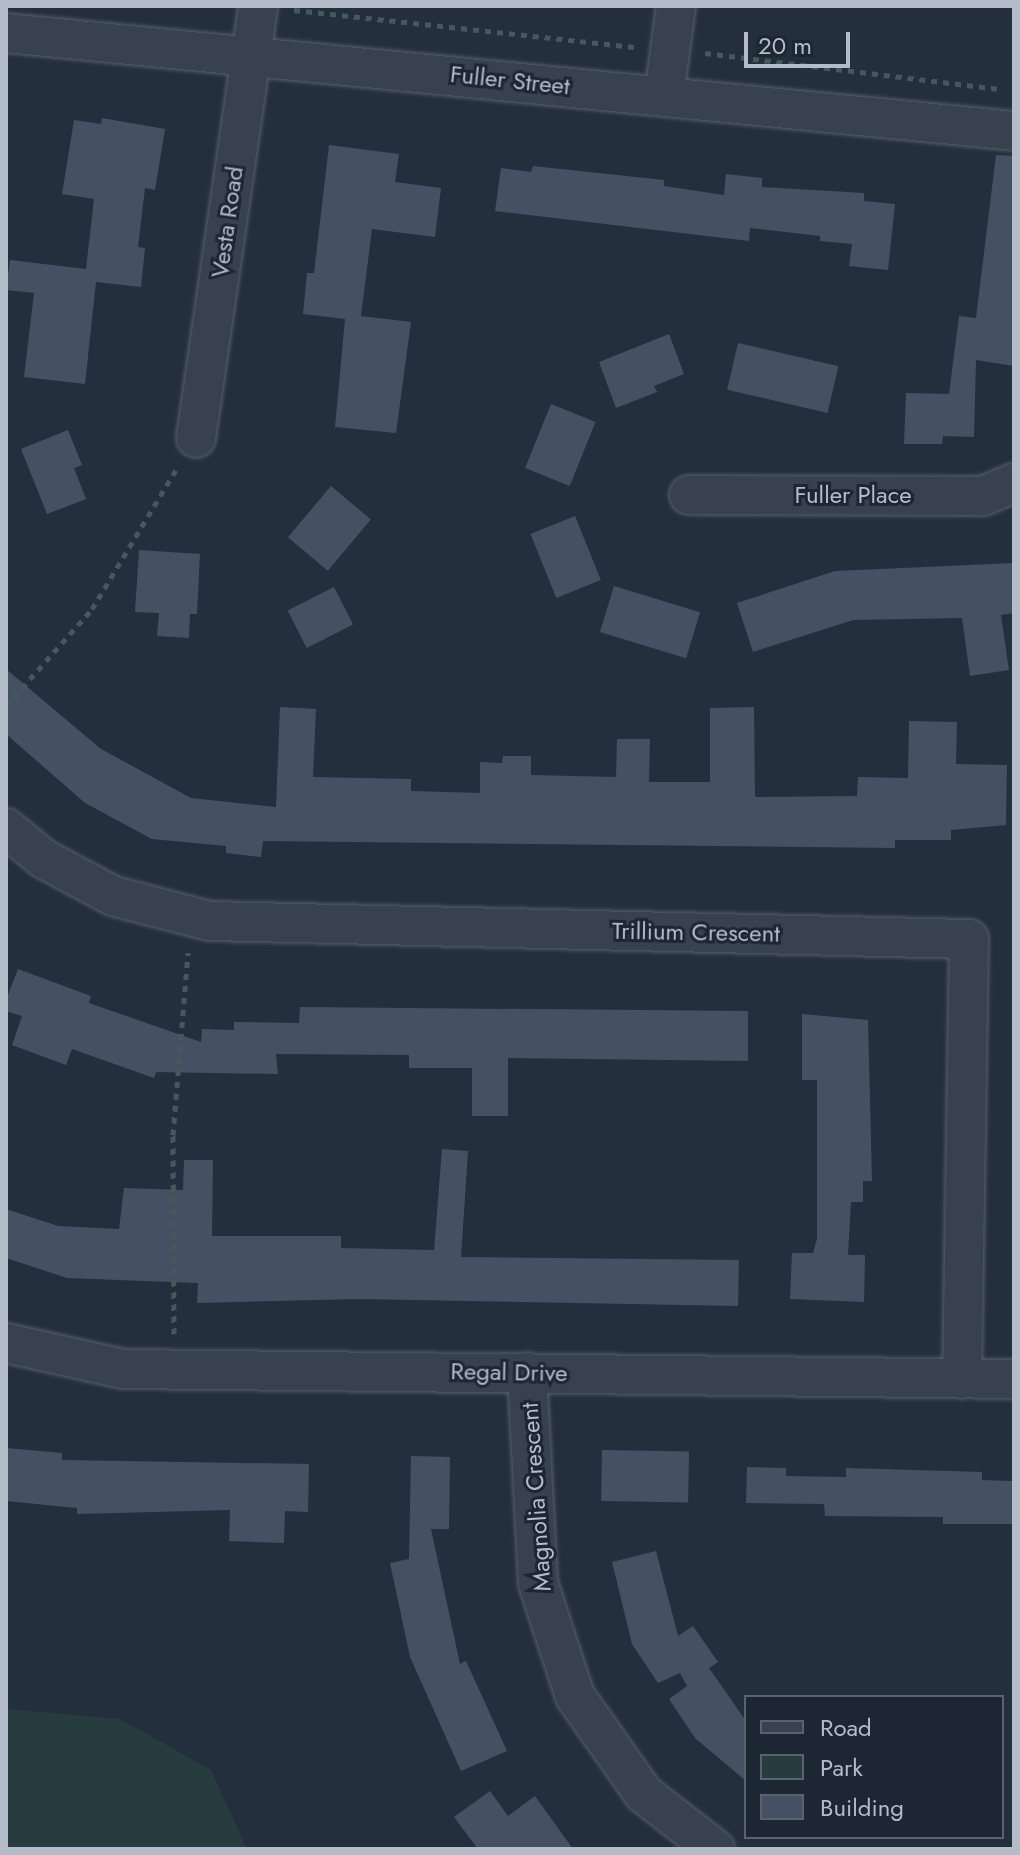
<!DOCTYPE html>
<style>
body{margin:0}
#map{position:relative;width:1020px;height:1855px;overflow:hidden;background:#242f3e;font-family:Jost,sans-serif}
div>[style]{position:absolute}
[style*='--x']{left:calc(var(--x)*1px);top:calc(var(--y)*1px);width:calc(var(--w)*1px);rotate:calc(var(--a)*1deg)}
.green>*{inset:0;background:#263c3f}
.building>*{inset:0;background:#455162;transform-origin:0 0}
.path>*{height:5px;margin-top:-2.5px;transform-origin:0;background:repeating-linear-gradient(90deg,#44595c 0 6px,transparent 0 12px)}
.roads{filter:drop-shadow(0 0 2px #565f6c) drop-shadow(0 0 2px #565f6c)}
.minor>*{height:38px;margin:-19px;padding:0 19px;transform-origin:19px;border-radius:19px;background:#38414e}
span{translate:-50% -50%;white-space:nowrap;text-align:center;line-height:1.15;-webkit-text-stroke:6px #1d2633;paint-order:stroke}
.street-label{font-size:24px;color:#b4bcc9}
.frame{position:absolute;inset:0;border:8px solid #b4bcc9;pointer-events:none}
.legend{position:absolute;left:744px;top:1695px;width:260px;height:144px;box-sizing:border-box;background:#1d2633;border:2px solid #59626f;margin:0;padding:10px 14px;list-style:none;font-size:24px;color:#b4bcc9}
.legend li{display:flex;align-items:center;gap:16px;height:40px}
.legend b{width:40px;border:2px solid #59626f}
.scale{position:absolute;left:744px;top:32px;width:106px;height:36px;box-sizing:border-box;border:4px solid #b4bcc9;border-top:0;padding-left:10px;font-size:24px;line-height:28px;white-space:nowrap;color:#b4bcc9;-webkit-text-stroke:6px #1d2633;paint-order:stroke}
</style>
<div id="map">
<div class="green">
<div style="clip-path:polygon(6px 1709px,120px 1719px,211px 1770px,247px 1849px,6px 1849px)"></div>
</div>
<div class="building">
<div style="clip-path:polygon(102px 118px,165px 129px,155px 190px,145px 188px,138px 247px,145px 248px,141px 287px,96px 282px,85px 384px,24px 377px,34px 293px,6px 290px,10px 260px,86px 269px,94px 199px,62px 194px,74px 120px,101px 124px)"></div>
<div style="clip-path:polygon(329px 145px,399px 154px,395px 182px,441px 188px,435px 237px,372px 229px,361px 316px,411px 322px,396px 433px,335px 427px,345px 319px,303px 314px,307px 273px,314px 273px)"></div>
<div style="clip-path:polygon(996px 155px,1014px 156px,1014px 366px,976px 360px,974px 437px,943px 436px,942px 444px,904px 444px,906px 393px,949px 394px,959px 316px,976px 318px)"></div>
<div style="clip-path:polygon(533px 166px,664px 180px,664px 186px,724px 195px,726px 174px,762px 178px,762px 187px,864px 193px,864px 201px,895px 204px,888px 270px,849px 266px,852px 244px,820px 241px,820px 236px,750px 228px,749px 241px,495px 211px,501px 168px,531px 172px)"></div>
<div style="clip-path:polygon(669px 334px,684px 374px,654px 386px,657px 392px,616px 408px,599px 362px)"></div>
<div style="left:738px;top:343px;width:103px;height:48px;rotate:13deg"></div>
<div style="left:551px;top:404px;width:48px;height:69px;rotate:22deg"></div>
<div style="clip-path:polygon(68px 430px,82px 465px,74px 468px,86px 499px,47px 514px,21px 449px)"></div>
<div style="left:331px;top:486px;width:52px;height:67px;rotate:40deg"></div>
<div style="left:575px;top:516px;width:69px;height:48px;rotate:68deg"></div>
<div style="clip-path:polygon(139px 550px,200px 554px,197px 614px,190px 614px,189px 638px,157px 636px,159px 613px,135px 612px)"></div>
<div style="clip-path:polygon(1014px 563px,1014px 613px,1001px 615px,1009px 670px,970px 676px,962px 618px,853px 620px,753px 652px,737px 603px,835px 571px)"></div>
<div style="left:614px;top:586px;width:90px;height:48px;rotate:17deg"></div>
<div style="left:334px;top:587px;width:42px;height:52px;rotate:63deg"></div>
<div style="clip-path:polygon(6px 669px,101px 749px,191px 798px,276px 807px,280px 707px,316px 709px,313px 777px,411px 779px,411px 791px,480px 793px,480px 762px,502px 763px,503px 756px,531px 756px,531px 775px,616px 777px,617px 739px,650px 739px,649px 782px,710px 782px,710px 708px,754px 707px,755px 797px,857px 796px,858px 777px,908px 778px,909px 721px,957px 722px,956px 764px,1007px 765px,1006px 825px,951px 830px,951px 840px,895px 840px,895px 848px,263px 841px,261px 857px,226px 853px,226px 846px,152px 839px,85px 803px,6px 734px)"></div>
<div style="clip-path:polygon(18px 969px,91px 996px,89px 1003px,201px 1042px,202px 1029px,234px 1030px,234px 1022px,299px 1023px,300px 1007px,748px 1011px,748px 1061px,508px 1058px,508px 1116px,472px 1116px,472px 1068px,409px 1068px,409px 1055px,276px 1054px,278px 1074px,156px 1072px,154px 1078px,72px 1049px,66px 1065px,12px 1045px,22px 1016px,6px 1011px,6px 1000px)"></div>
<div style="clip-path:polygon(802px 1014px,868px 1020px,872px 1181px,863px 1181px,863px 1202px,851px 1202px,848px 1255px,865px 1255px,864px 1302px,790px 1299px,792px 1253px,813px 1253px,817px 1239px,817px 1080px,802px 1080px)"></div>
<div style="clip-path:polygon(442px 1149px,468px 1151px,461px 1257px,739px 1260px,738px 1306px,359px 1299px,197px 1303px,198px 1283px,67px 1278px,6px 1258px,6px 1209px,58px 1226px,119px 1229px,124px 1188px,183px 1190px,184px 1160px,213px 1160px,212px 1236px,341px 1236px,341px 1248px,434px 1250px)"></div>
<div style="clip-path:polygon(6px 1448px,62px 1453px,62px 1460px,309px 1464px,308px 1512px,285px 1511px,284px 1543px,229px 1541px,230px 1510px,77px 1514px,77px 1508px,6px 1501px)"></div>
<div style="left:602px;top:1450px;width:87px;height:51px;rotate:1deg"></div>
<div style="clip-path:polygon(411px 1456px,450px 1457px,449px 1529px,431px 1529px,460px 1664px,466px 1661px,507px 1751px,461px 1771px,410px 1657px,390px 1563px,409px 1559px)"></div>
<div style="clip-path:polygon(747px 1467px,786px 1468px,786px 1476px,846px 1477px,846px 1468px,982px 1472px,982px 1480px,1012px 1481px,1012px 1524px,943px 1524px,943px 1517px,825px 1516px,824px 1504px,746px 1503px)"></div>
<div style="clip-path:polygon(656px 1551px,678px 1636px,693px 1626px,718px 1662px,709px 1668px,746px 1721px,746px 1781px,695px 1738px,669px 1699px,687px 1686px,680px 1673px,658px 1683px,632px 1644px,612px 1562px)"></div>
<div style="clip-path:polygon(490px 1791px,508px 1816px,535px 1796px,573px 1849px,478px 1849px,454px 1817px)"></div>
</div>
<div class="path">
<div style="--x:294;--y:10;--w:342;--a:6.2"></div>
<div style="--x:705;--y:53;--w:294;--a:7"></div>
<div style="--x:6;--y:706;--w:130;--a:-48.4"></div>
<div style="--x:92;--y:609;--w:165;--a:-58.9"></div>
<div style="--x:174;--y:1334;--w:199;--a:-90.3"></div>
<div style="--x:173;--y:1135;--w:183;--a:-85.3"></div>
</div>
<div class="roads">
<div class="minor">
<div style="--x:6;--y:33;--w:1013;--a:5.55"></div>
<div style="--x:664;--y:96;--w:91;--a:-82.4"></div>
<div style="--x:196;--y:438;--w:436;--a:-81.8"></div>
<div style="--x:689;--y:495;--w:294;--a:0.2"></div>
<div style="--x:983;--y:496;--w:34;--a:-23"></div>
<div style="--x:6;--y:828;--w:49;--a:39.2"></div>
<div style="--x:44;--y:859;--w:78;--a:28.2"></div>
<div style="--x:113;--y:896;--w:100;--a:14.5"></div>
<div style="--x:210;--y:921;--w:759;--a:1.36"></div>
<div style="--x:969;--y:939;--w:440;--a:90.9"></div>
<div style="--x:6;--y:1343;--w:120;--a:12.5"></div>
<div style="--x:123;--y:1369;--w:891;--a:0.64"></div>
<div style="--x:527;--y:1372;--w:211;--a:87"></div>
<div style="--x:538;--y:1583;--w:119;--a:71.9"></div>
<div style="--x:575;--y:1696;--w:120;--a:54.9"></div>
<div style="--x:644;--y:1794;--w:90;--a:37.8"></div>
</div>
</div>
<div class="street-label">
<span style="left:510px;top:80px;rotate:6deg">Fuller Street</span>
<span style="left:227px;top:222px;rotate:-82deg">Vesta Road</span>
<span style="left:853px;top:495px">Fuller Place</span>
<span style="left:696px;top:932px;rotate:1deg">Trillium Crescent</span>
<span style="left:509px;top:1372px;rotate:1deg">Regal Drive</span>
<span style="left:536px;top:1497px;rotate:-94deg">Magnolia Crescent</span>
</div>
<div class="frame"></div>
<ul class="legend">
<li><b style="height:10px;background:#38414e"></b>Road</li>
<li><b style="height:22px;background:#263c3f"></b>Park</li>
<li><b style="height:22px;background:#455162"></b>Building</li>
</ul>
<div class="scale">20 m</div>
</div>
